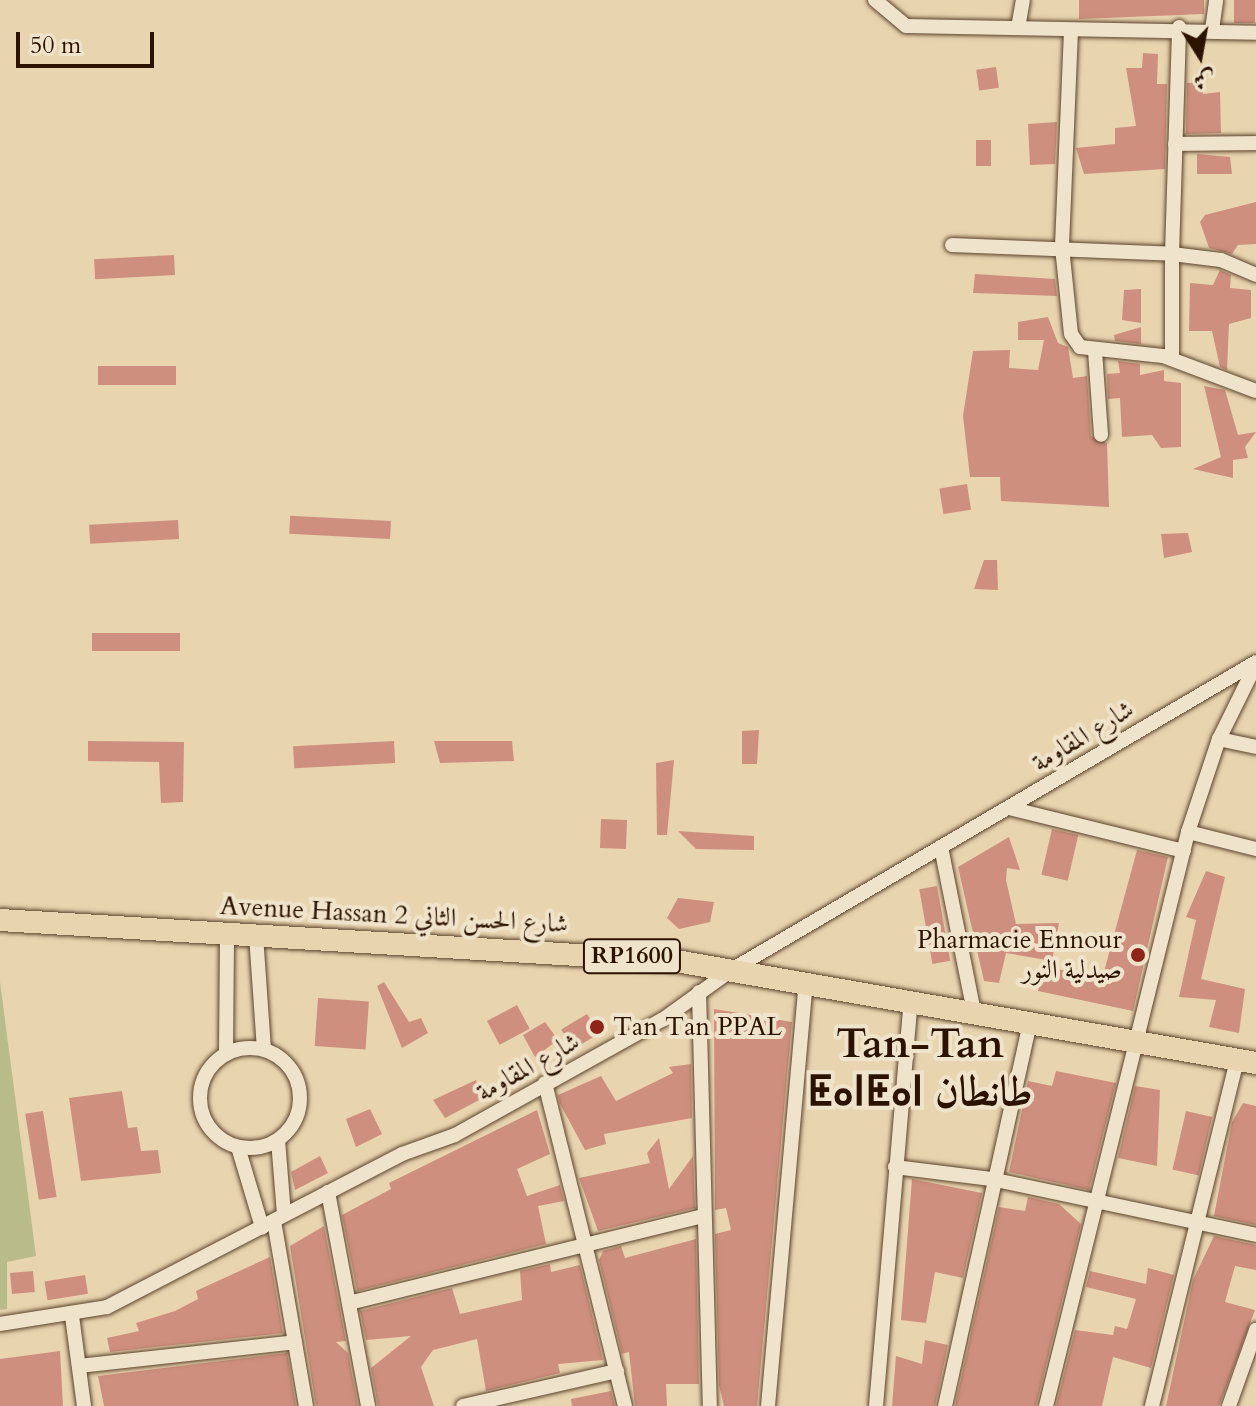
<!DOCTYPE html>
<meta charset="utf-8">
<style>
body{margin:0}
#map{position:relative;width:1256px;height:1406px;overflow:hidden;background:#e8d4af;font-family:Cardo,Amiri,"Noto Sans Tifinagh",serif}
div>[style]{position:absolute}
[style*='--x']{left:calc(var(--x)*1px);top:calc(var(--y)*1px);width:calc(var(--w)*1px);rotate:calc(var(--a)*1deg)}
.green>*{inset:0;background:#b7bc8a}
.building>*{inset:0;background:#cf8f7f;transform-origin:0 0}
.roads{filter:drop-shadow(0 0 2px #5b432c) drop-shadow(0 0 2px #5b432c)}
.minor>*{height:14px;margin:-7px;padding:0 7px;transform-origin:7px;border-radius:7px;background:#f0e3cb}
.minor>.ring{margin:-7px;padding:0;box-sizing:content-box;background:none;border:14px solid #f0e3cb;border-radius:50%}
.primary>*{height:22px;margin:-11px;padding:0 11px;transform-origin:11px;border-radius:11px;background:#e8d4af}
.dots>*{width:22px;height:22px;translate:-50% -50%;box-sizing:border-box;border:4px solid #f0e3cb;border-radius:50%}
span{translate:-50% -50%;white-space:nowrap;text-align:center;line-height:1.15;-webkit-text-stroke:8px #f0e3cb;paint-order:stroke}
.shield-label span{padding:2px 6px;background:#f0e3cb;border:2px solid;border-radius:6px;-webkit-text-stroke-width:0}
.shield-label{font-size:24px;color:#2c1300;font-weight:700}
.street-label{font-size:26px;color:#2c1300}
.poi-label{font-size:26px;color:#2c1300}
.right{translate:-100% -50%;text-align:right}
.left{translate:0 -50%;text-align:left}
.town-label{font-size:42px;color:#2c1300;font-weight:700}
.north{position:absolute;left:1160px;top:16px;width:80px;height:80px;-webkit-text-stroke:6px #f0e3cb;paint-order:stroke;rotate:169deg;font-size:22px;font-weight:700;line-height:32px;text-align:center;color:#2c1300}
.north::after{content:'';display:block;margin:auto;width:28px;height:36px;background:#2c1300;clip-path:polygon(50% 0,100% 100%,50% 72%,0 100%)}
.scale{position:absolute;left:16px;top:32px;width:138px;height:36px;box-sizing:border-box;border:4px solid #2c1300;border-top:0;padding-left:10px;font-size:24px;line-height:28px;white-space:nowrap;color:#2c1300;-webkit-text-stroke:6px #f0e3cb;paint-order:stroke}
</style>
<div id="map">
<div class="green">
<div style="clip-path:polygon(0 982px,36px 1256px,7px 1262px,7px 1309px,0 1310px)"></div>
</div>
<div class="building">
<div style="clip-path:polygon(1079px 0,1204px 0,1204px 14px,1079px 19px)"></div>
<div style="left:1234px;top:0;width:21px;height:23px"></div>
<div style="clip-path:polygon(1143px 53px,1158px 54px,1157px 84px,1167px 84px,1165px 169px,1084px 174px,1076px 148px,1115px 144px,1115px 128px,1136px 126px,1126px 68px,1142px 68px)"></div>
<div style="left:996px;top:67px;width:21px;height:20px;rotate:82deg"></div>
<div style="clip-path:polygon(1202px 82px,1203px 94px,1220px 92px,1221px 133px,1186px 134px,1187px 83px)"></div>
<div style="clip-path:polygon(1057px 122px,1055px 164px,1030px 165px,1028px 124px)"></div>
<div style="left:976px;top:140px;width:15px;height:26px"></div>
<div style="clip-path:polygon(1197px 154px,1230px 157px,1232px 174px,1197px 174px)"></div>
<div style="clip-path:polygon(1256px 202px,1256px 244px,1238px 245px,1232px 254px,1209px 248px,1200px 222px,1205px 215px)"></div>
<div style="left:174px;top:255px;width:20px;height:80px;rotate:87deg"></div>
<div style="clip-path:polygon(1220px 270px,1231px 275px,1230px 288px,1251px 290px,1251px 318px,1229px 324px,1227px 370px,1220px 367px,1212px 331px,1189px 331px,1190px 283px,1213px 285px)"></div>
<div style="clip-path:polygon(975px 274px,1055px 279px,1057px 296px,973px 293px)"></div>
<div style="clip-path:polygon(1141px 289px,1141px 323px,1122px 320px,1124px 290px)"></div>
<div style="clip-path:polygon(1048px 317px,1058px 343px,1068px 347px,1073px 378px,1087px 376px,1091px 436px,1107px 443px,1109px 507px,1001px 501px,1000px 477px,970px 477px,963px 416px,973px 351px,1010px 350px,1009px 368px,1038px 370px,1044px 340px,1018px 340px,1018px 322px)"></div>
<div style="clip-path:polygon(1141px 327px,1141px 344px,1115px 341px,1114px 335px)"></div>
<div style="clip-path:polygon(1118px 361px,1140px 364px,1140px 375px,1164px 370px,1164px 381px,1181px 383px,1181px 447px,1161px 448px,1152px 435px,1122px 437px,1120px 398px,1108px 399px,1107px 374px,1120px 373px)"></div>
<div style="left:176px;top:366px;width:19px;height:78px;rotate:90deg"></div>
<div style="clip-path:polygon(1204px 386px,1225px 390px,1238px 435px,1256px 432px,1245px 447px,1248px 458px,1233px 460px,1233px 478px,1193px 469px,1221px 457px)"></div>
<div style="left:967px;top:484px;width:26px;height:28px;rotate:81deg"></div>
<div style="left:178px;top:520px;width:19px;height:89px;rotate:87deg"></div>
<div style="left:391px;top:521px;width:18px;height:101px;rotate:93deg"></div>
<div style="clip-path:polygon(1188px 533px,1192px 552px,1164px 558px,1161px 534px)"></div>
<div style="clip-path:polygon(984px 560px,997px 560px,998px 590px,974px 589px)"></div>
<div style="left:180px;top:633px;width:18px;height:88px;rotate:90deg"></div>
<div style="clip-path:polygon(759px 730px,757px 764px,742px 764px,742px 731px)"></div>
<div style="clip-path:polygon(88px 741px,184px 742px,183px 802px,161px 803px,159px 762px,88px 761px)"></div>
<div style="left:394px;top:741px;width:22px;height:101px;rotate:87deg"></div>
<div style="clip-path:polygon(434px 741px,512px 741px,514px 761px,440px 763px)"></div>
<div style="clip-path:polygon(674px 760px,667px 835px,657px 835px,656px 763px)"></div>
<div style="left:601px;top:819px;width:26px;height:29px;rotate:2deg"></div>
<div style="left:1052px;top:829px;width:27px;height:47px;rotate:13deg"></div>
<div style="clip-path:polygon(678px 831px,754px 836px,754px 850px,696px 849px)"></div>
<div style="clip-path:polygon(1009px 837px,1020px 870px,1007px 868px,1006px 880px,1016px 924px,1059px 923px,1052px 961px,1006px 953px,999px 983px,984px 981px,958px 867px)"></div>
<div style="clip-path:polygon(1137px 850px,1168px 857px,1133px 1011px,1038px 991px,1044px 966px,1102px 979px)"></div>
<div style="clip-path:polygon(1206px 871px,1225px 877px,1201px 979px,1245px 989px,1239px 1033px,1209px 1027px,1216px 1000px,1179px 997px,1196px 920px,1186px 917px)"></div>
<div style="left:937px;top:886px;width:76px;height:18px;rotate:80deg"></div>
<div style="clip-path:polygon(678px 898px,714px 902px,710px 922px,679px 929px,667px 918px)"></div>
<div style="clip-path:polygon(384px 982px,409px 1022px,421px 1018px,428px 1033px,402px 1048px,377px 986px)"></div>
<div style="left:318px;top:998px;width:51px;height:48px;rotate:4deg"></div>
<div style="left:517px;top:1005px;width:27px;height:34px;rotate:62deg"></div>
<div style="clip-path:polygon(714px 1009px,792px 1022px,757px 1406px,724px 1406px,719px 1385px,715px 1234px,731px 1230px,726px 1208px,715px 1210px)"></div>
<div style="left:587px;top:1014px;width:23px;height:30px;rotate:59deg"></div>
<div style="clip-path:polygon(545px 1022px,558px 1040px,535px 1057px,523px 1035px)"></div>
<div style="clip-path:polygon(691px 1064px,692px 1118px,604px 1134px,606px 1144px,585px 1150px,560px 1104px,558px 1095px,601px 1076px,616px 1101px,673px 1073px,669px 1067px)"></div>
<div style="clip-path:polygon(1056px 1071px,1116px 1083px,1089px 1190px,1009px 1172px,1028px 1081px,1052px 1086px)"></div>
<div style="clip-path:polygon(476px 1080px,485px 1097px,445px 1118px,433px 1100px)"></div>
<div style="clip-path:polygon(1135px 1086px,1160px 1090px,1157px 1166px,1118px 1158px)"></div>
<div style="clip-path:polygon(122px 1091px,128px 1128px,137px 1127px,141px 1151px,158px 1150px,161px 1173px,81px 1181px,69px 1098px)"></div>
<div style="clip-path:polygon(1243px 1103px,1256px 1106px,1256px 1225px,1214px 1216px,1232px 1122px)"></div>
<div style="clip-path:polygon(370px 1109px,382px 1134px,356px 1147px,346px 1119px)"></div>
<div style="clip-path:polygon(537px 1110px,550px 1154px,517px 1169px,527px 1196px,560px 1185px,564px 1201px,538px 1206px,546px 1244px,357px 1291px,342px 1215px,391px 1189px,389px 1183px)"></div>
<div style="left:43px;top:1111px;width:87px;height:18px;rotate:81deg"></div>
<div style="left:1186px;top:1111px;width:27px;height:60px;rotate:13deg"></div>
<div style="clip-path:polygon(659px 1138px,669px 1189px,693px 1156px,695px 1208px,598px 1231px,579px 1178px,650px 1163px,647px 1153px)"></div>
<div style="clip-path:polygon(320px 1156px,328px 1173px,295px 1190px,291px 1172px)"></div>
<div style="clip-path:polygon(912px 1179px,982px 1193px,963px 1278px,935px 1272px,926px 1323px,901px 1320px)"></div>
<div style="clip-path:polygon(1028px 1197px,1059px 1204px,1081px 1224px,1036px 1406px,955px 1406px,999px 1207px,1025px 1211px)"></div>
<div style="clip-path:polygon(324px 1226px,346px 1341px,336px 1342px,348px 1353px,358px 1406px,316px 1406px,290px 1246px)"></div>
<div style="clip-path:polygon(1214px 1236px,1256px 1245px,1256px 1270px,1235px 1266px,1225px 1302px,1255px 1310px,1219px 1406px,1166px 1406px,1193px 1280px)"></div>
<div style="clip-path:polygon(696px 1239px,699px 1384px,666px 1384px,667px 1406px,635px 1406px,629px 1352px,622px 1354px,599px 1260px,603px 1251px,621px 1246px,625px 1258px)"></div>
<div style="clip-path:polygon(270px 1257px,283px 1333px,110px 1352px,107px 1338px,139px 1331px,136px 1323px,175px 1311px,198px 1299px,196px 1291px)"></div>
<div style="clip-path:polygon(550px 1264px,551px 1272px,580px 1265px,603px 1360px,558px 1364px,560px 1373px,486px 1391px,477px 1339px,433px 1350px,421px 1367px,434px 1406px,378px 1406px,371px 1368px,411px 1336px,366px 1340px,360px 1311px,452px 1288px,460px 1314px,522px 1300px,520px 1271px)"></div>
<div style="clip-path:polygon(1148px 1268px,1174px 1275px,1151px 1368px,1113px 1357px,1102px 1406px,1056px 1406px,1075px 1330px,1113px 1335px,1115px 1326px,1127px 1329px,1136px 1299px,1086px 1287px,1090px 1271px,1146px 1284px)"></div>
<div style="left:33px;top:1271px;width:21px;height:23px;rotate:85deg"></div>
<div style="left:85px;top:1275px;width:19px;height:41px;rotate:81deg"></div>
<div style="clip-path:polygon(925px 1340px,948px 1345px,935px 1406px,892px 1406px,896px 1356px,922px 1364px)"></div>
<div style="clip-path:polygon(60px 1351px,63px 1406px,0 1406px,0 1359px)"></div>
<div style="clip-path:polygon(287px 1353px,296px 1406px,104px 1406px,98px 1376px)"></div>
<div style="clip-path:polygon(611px 1391px,615px 1406px,572px 1406px,571px 1399px)"></div>
</div>
<div class="roads">
<div class="minor">
<div style="--x:875;--y:0;--w:40;--a:40"></div>
<div style="--x:906;--y:26;--w:350;--a:1.1"></div>
<div style="--x:1018;--y:28;--w:28;--a:-80"></div>
<div style="--x:1212;--y:30;--w:30;--a:-82"></div>
<div style="--x:1071;--y:31;--w:216;--a:92.4"></div>
<div style="--x:1062;--y:247;--w:87;--a:84.1"></div>
<div style="--x:1071;--y:334;--w:16;--a:55"></div>
<div style="--x:1080;--y:347;--w:83;--a:6.2"></div>
<div style="--x:1163;--y:356;--w:99;--a:20.6"></div>
<div style="--x:1175;--y:144;--w:81;--a:-0.7"></div>
<div style="--x:952;--y:245;--w:220;--a:2.3"></div>
<div style="--x:1172;--y:254;--w:227;--a:-88.2"></div>
<div style="--x:1095;--y:351;--w:84;--a:85.9"></div>
<div style="--x:1172;--y:359;--w:105;--a:-90"></div>
<div style="--x:1172;--y:254;--w:49;--a:7"></div>
<div style="--x:1221;--y:260;--w:38;--a:23"></div>
<div style="--x:1219;--y:739;--w:38;--a:12"></div>
<div style="--x:1009;--y:808;--w:180;--a:13.8"></div>
<div style="--x:1188;--y:832;--w:70;--a:14"></div>
<div style="--x:941;--y:847;--w:168;--a:78.7"></div>
<div style="--x:256;--y:935;--w:114;--a:86"></div>
<div style="--x:699;--y:992;--w:414;--a:88.5"></div>
<div class="ring" style="left:200px;top:1048px;width:86px;height:86px"></div>
<div style="--x:226;--y:1053;--w:119;--a:-89.5"></div>
<div style="--x:545;--y:1083;--w:333;--a:76.1"></div>
<div style="--x:278;--y:1140;--w:75;--a:85.4"></div>
<div style="--x:238;--y:1147;--w:84;--a:73.3"></div>
<div style="--x:895;--y:1167;--w:97;--a:7.1"></div>
<div style="--x:991;--y:1179;--w:271;--a:11.9"></div>
<div style="--x:328;--y:1192;--w:218;--a:79.4"></div>
<div style="--x:274;--y:1221;--w:188;--a:80.2"></div>
<div style="--x:349;--y:1303;--w:365;--a:-13.8"></div>
<div style="--x:72;--y:1316;--w:91;--a:82.4"></div>
<div style="--x:0;--y:1324;--w:108;--a:-9"></div>
<div style="--x:107;--y:1307;--w:332;--a:-27.4"></div>
<div style="--x:402;--y:1154;--w:56;--a:-19.7"></div>
<div style="--x:455;--y:1135;--w:237;--a:-29.1"></div>
<div style="--x:662;--y:1020;--w:87;--a:-35.7"></div>
<div style="--x:733;--y:969;--w:606;--a:-30.41"></div>
<div style="--x:79;--y:1366;--w:217;--a:-6.3"></div>
<div style="--x:463;--y:1406;--w:158;--a:-12.8"></div>
<div style="--x:768;--y:1406;--w:426;--a:-84.9"></div>
<div style="--x:876;--y:1406;--w:407;--a:-85.1"></div>
<div style="--x:945;--y:1406;--w:393;--a:-77.5"></div>
<div style="--x:1046;--y:1406;--w:591;--a:-76.1"></div>
<div style="--x:1188;--y:832;--w:98;--a:-71.6"></div>
<div style="--x:1219;--y:739;--w:84;--a:-63.7"></div>
<div style="--x:1152;--y:1406;--w:357;--a:-76.2"></div>
<div style="--x:1229;--y:1406;--w:81;--a:-70.4"></div>
</div>
<div class="primary">
<div style="--x:0;--y:920;--w:677;--a:3.47"></div>
<div style="--x:676;--y:961;--w:589;--a:9.97"></div>
</div>
</div>
<div class="dots">
<div style="left:1138px;top:955px;background:#8f2418"></div>
<div style="left:597px;top:1027px;background:#8f2418"></div>
</div>
<div class="shield-label">
<span style="left:632px;top:956px">RP1600</span>
</div>
<div class="street-label">
<span style="left:1083px;top:736px;rotate:-31deg">شارع المقاومة</span>
<span style="left:394px;top:915px;rotate:3deg">Avenue Hassan 2 شارع الحسن الثاني</span>
<span style="left:528px;top:1067px;rotate:-29deg">شارع المقاومة</span>
</div>
<div class="poi-label">
<span class="right" style="left:1122px;top:955px">Pharmacie Ennour<br>صيدلية النور</span>
<span class="left" style="left:613px;top:1027px">Tan Tan PPAL</span>
</div>
<div class="town-label">
<span style="left:920px;top:1068px">Tan-Tan<br>ⵟⴰⵏⵟⴰⵏ طانطان</span>
</div>
<div class="north">ش</div>
<div class="scale">50 m</div>
</div>
